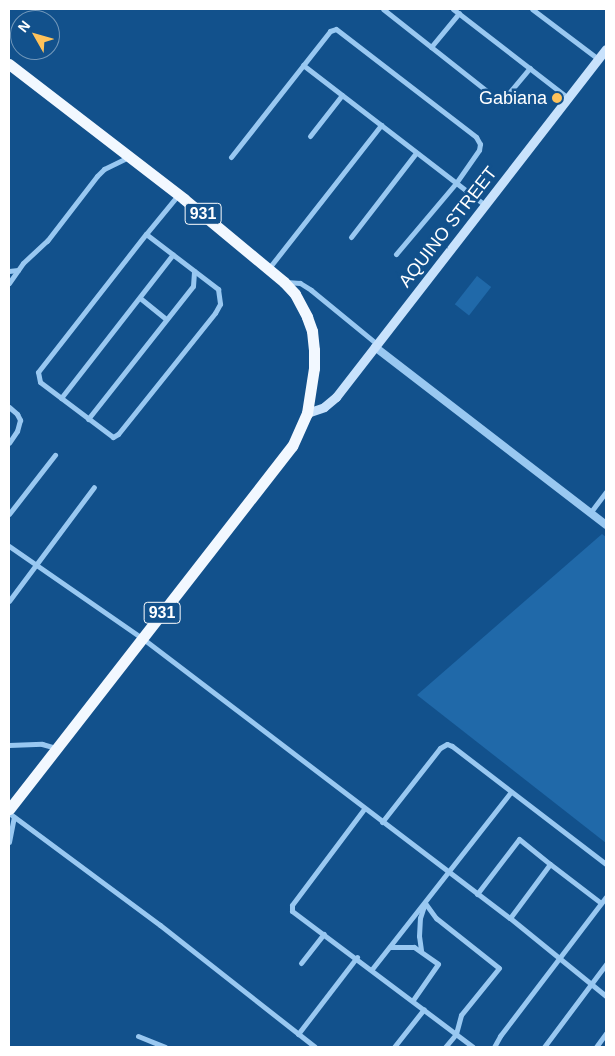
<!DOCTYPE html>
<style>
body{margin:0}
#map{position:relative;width:615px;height:1056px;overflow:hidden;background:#12518c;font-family:Helvetica,sans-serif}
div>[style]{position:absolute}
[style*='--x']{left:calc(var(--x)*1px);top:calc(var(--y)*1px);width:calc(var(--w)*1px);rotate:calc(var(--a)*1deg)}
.green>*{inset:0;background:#2069a9;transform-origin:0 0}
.minor>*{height:5px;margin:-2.5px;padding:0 2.5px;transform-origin:2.5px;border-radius:2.5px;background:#99c8f1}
.tertiary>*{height:8px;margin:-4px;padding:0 4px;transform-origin:4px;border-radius:4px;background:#99c8f1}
.secondary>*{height:9px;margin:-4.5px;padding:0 4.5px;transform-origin:4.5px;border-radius:4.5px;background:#c8e2fc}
.trunk>*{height:11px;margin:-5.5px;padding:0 5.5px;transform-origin:5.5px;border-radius:5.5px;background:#f2f8ff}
.dots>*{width:14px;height:14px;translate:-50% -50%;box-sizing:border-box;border:2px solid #12518c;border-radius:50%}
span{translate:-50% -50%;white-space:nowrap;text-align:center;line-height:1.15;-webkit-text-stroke:5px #12518c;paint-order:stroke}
.shield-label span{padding:1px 4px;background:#12518c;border:1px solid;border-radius:4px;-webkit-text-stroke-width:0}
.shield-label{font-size:16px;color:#fff;font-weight:700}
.poi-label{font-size:18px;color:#fff}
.right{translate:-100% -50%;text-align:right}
.street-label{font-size:18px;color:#fff}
.frame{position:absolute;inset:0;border:10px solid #fff;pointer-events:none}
.north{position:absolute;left:10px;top:10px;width:50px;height:50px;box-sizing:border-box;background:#12518c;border:1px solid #7197ba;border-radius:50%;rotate:308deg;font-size:14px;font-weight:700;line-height:20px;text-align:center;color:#fff}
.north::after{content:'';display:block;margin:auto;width:18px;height:22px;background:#ffc25a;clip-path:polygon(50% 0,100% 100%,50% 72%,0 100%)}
</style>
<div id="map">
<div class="green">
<div style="left:477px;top:276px;width:18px;height:36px;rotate:38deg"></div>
<div style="clip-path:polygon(602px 534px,606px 537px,606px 843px,417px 695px)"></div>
</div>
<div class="minor">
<div style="--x:383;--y:9;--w:145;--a:38.3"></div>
<div style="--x:497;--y:99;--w:7;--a:-8"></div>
<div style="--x:504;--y:98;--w:6;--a:-45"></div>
<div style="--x:508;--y:94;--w:34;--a:-50"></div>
<div style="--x:453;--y:9;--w:145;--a:37.7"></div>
<div style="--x:532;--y:9;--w:83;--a:37.1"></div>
<div style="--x:431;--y:47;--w:44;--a:-50.5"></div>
<div style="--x:303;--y:65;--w:230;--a:37.6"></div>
<div style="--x:310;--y:136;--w:52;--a:-52"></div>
<div style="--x:231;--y:157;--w:160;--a:-51.8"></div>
<div style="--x:330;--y:31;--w:6;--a:-18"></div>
<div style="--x:336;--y:29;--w:177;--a:37.6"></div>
<div style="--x:476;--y:137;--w:8;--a:60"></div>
<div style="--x:480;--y:144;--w:6;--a:99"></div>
<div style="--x:479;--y:150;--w:40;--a:124.9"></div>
<div style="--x:456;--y:183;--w:93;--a:130.2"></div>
<div style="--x:146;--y:234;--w:91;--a:37.4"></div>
<div style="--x:218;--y:289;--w:15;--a:82"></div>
<div style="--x:220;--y:304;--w:10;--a:119"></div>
<div style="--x:215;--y:313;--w:155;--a:128.7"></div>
<div style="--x:118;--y:434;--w:6;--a:149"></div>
<div style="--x:113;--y:437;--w:91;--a:-143"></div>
<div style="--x:40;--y:382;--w:10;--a:-101"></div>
<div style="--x:38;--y:372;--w:175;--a:-52"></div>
<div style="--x:146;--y:234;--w:50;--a:-50.6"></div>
<div style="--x:351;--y:237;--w:106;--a:-52.3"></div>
<div style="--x:269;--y:268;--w:182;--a:-51.9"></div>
<div style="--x:9;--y:271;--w:9;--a:-6"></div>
<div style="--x:286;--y:282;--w:14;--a:4"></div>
<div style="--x:300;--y:283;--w:13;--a:32"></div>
<div style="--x:311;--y:290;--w:85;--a:39.3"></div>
<div style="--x:9;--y:283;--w:24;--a:-55"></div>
<div style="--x:23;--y:263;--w:33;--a:-43"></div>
<div style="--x:47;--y:241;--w:82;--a:-52.4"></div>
<div style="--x:97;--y:176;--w:10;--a:-45"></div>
<div style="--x:104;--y:169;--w:28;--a:-26"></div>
<div style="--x:140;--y:298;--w:33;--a:39"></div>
<div style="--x:61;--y:398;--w:182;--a:-52.1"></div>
<div style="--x:9;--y:407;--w:11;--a:41"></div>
<div style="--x:17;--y:414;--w:7;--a:63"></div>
<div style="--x:20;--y:420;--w:11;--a:105"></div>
<div style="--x:17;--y:431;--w:14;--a:124"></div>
<div style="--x:88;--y:419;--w:169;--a:-51.7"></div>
<div style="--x:193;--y:286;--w:15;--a:-86"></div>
<div style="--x:590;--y:513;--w:26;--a:-53"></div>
<div style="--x:9;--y:514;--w:75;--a:-52.1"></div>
<div style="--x:9;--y:546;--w:162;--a:34.7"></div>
<div style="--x:142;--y:638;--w:462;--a:37.3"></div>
<div style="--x:510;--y:918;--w:124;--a:39.1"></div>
<div style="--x:9;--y:601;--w:142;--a:-53.3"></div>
<div style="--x:9;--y:745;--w:33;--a:-2"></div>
<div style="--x:42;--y:744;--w:15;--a:16"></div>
<div style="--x:364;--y:809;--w:120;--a:126.9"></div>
<div style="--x:292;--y:905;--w:6;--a:90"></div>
<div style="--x:292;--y:911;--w:226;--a:36.9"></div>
<div style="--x:9;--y:813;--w:188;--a:36.6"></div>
<div style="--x:160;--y:925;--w:197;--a:38.2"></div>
<div style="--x:382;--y:822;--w:94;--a:-51.9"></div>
<div style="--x:440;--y:748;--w:8;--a:-30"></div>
<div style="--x:447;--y:744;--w:5;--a:22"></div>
<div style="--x:452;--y:746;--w:194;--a:37.5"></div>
<div style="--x:9;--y:842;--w:25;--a:-79"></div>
<div style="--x:477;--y:894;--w:69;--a:-52.6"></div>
<div style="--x:519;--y:839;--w:40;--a:39"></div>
<div style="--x:425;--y:903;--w:19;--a:54"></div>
<div style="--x:436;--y:918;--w:80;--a:38.4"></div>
<div style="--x:499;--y:968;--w:60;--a:129"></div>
<div style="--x:461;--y:1015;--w:20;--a:105"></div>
<div style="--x:456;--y:1034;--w:17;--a:130"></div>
<div style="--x:510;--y:918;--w:67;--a:-53.5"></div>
<div style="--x:550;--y:864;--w:64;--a:37.4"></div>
<div style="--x:390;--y:947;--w:24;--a:0"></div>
<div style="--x:414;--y:947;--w:29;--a:35"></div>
<div style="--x:438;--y:964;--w:44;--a:124.8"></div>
<div style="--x:421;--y:950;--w:14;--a:-98"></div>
<div style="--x:419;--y:936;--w:18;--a:-87"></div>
<div style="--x:420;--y:918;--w:13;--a:-72"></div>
<div style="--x:301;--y:963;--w:37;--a:-52"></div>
<div style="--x:372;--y:969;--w:225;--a:-51.9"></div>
<div style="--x:298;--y:1034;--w:97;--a:-52.5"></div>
<div style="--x:138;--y:1036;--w:29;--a:22"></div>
<div style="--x:394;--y:1047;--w:48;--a:-51.7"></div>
<div style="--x:494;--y:1047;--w:13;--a:-61"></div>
<div style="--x:500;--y:1036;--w:175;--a:-52.7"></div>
<div style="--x:544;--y:1047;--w:104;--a:-53.2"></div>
<div style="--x:596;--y:1047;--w:17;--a:-54"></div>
</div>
<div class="tertiary">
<div style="--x:375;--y:347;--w:292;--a:37.6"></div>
</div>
<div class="secondary">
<div style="--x:307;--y:413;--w:18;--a:-19"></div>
<div style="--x:324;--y:407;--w:16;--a:-40"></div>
<div style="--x:336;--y:397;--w:440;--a:-52.2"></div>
</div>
<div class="trunk">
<div style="--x:9;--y:64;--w:221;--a:37.6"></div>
<div style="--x:184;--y:199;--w:130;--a:39.7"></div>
<div style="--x:284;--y:282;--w:16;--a:47"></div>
<div style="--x:295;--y:294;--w:26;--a:62"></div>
<div style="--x:307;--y:317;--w:15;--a:70"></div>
<div style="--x:312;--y:331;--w:19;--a:84"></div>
<div style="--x:314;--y:350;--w:18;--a:90"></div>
<div style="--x:314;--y:368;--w:46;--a:98.8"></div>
<div style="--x:307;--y:413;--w:36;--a:114"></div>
<div style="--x:292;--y:446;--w:460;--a:127.9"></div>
</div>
<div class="dots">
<div style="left:557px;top:98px;background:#ffc25a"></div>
</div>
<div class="shield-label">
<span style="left:203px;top:214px">931</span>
<span style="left:162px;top:613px">931</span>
</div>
<div class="poi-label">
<span class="right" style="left:547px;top:98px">Gabiana</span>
</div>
<div class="street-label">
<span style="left:448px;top:227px;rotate:-52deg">AQUINO STREET</span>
</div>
<div class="frame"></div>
<div class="north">N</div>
</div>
